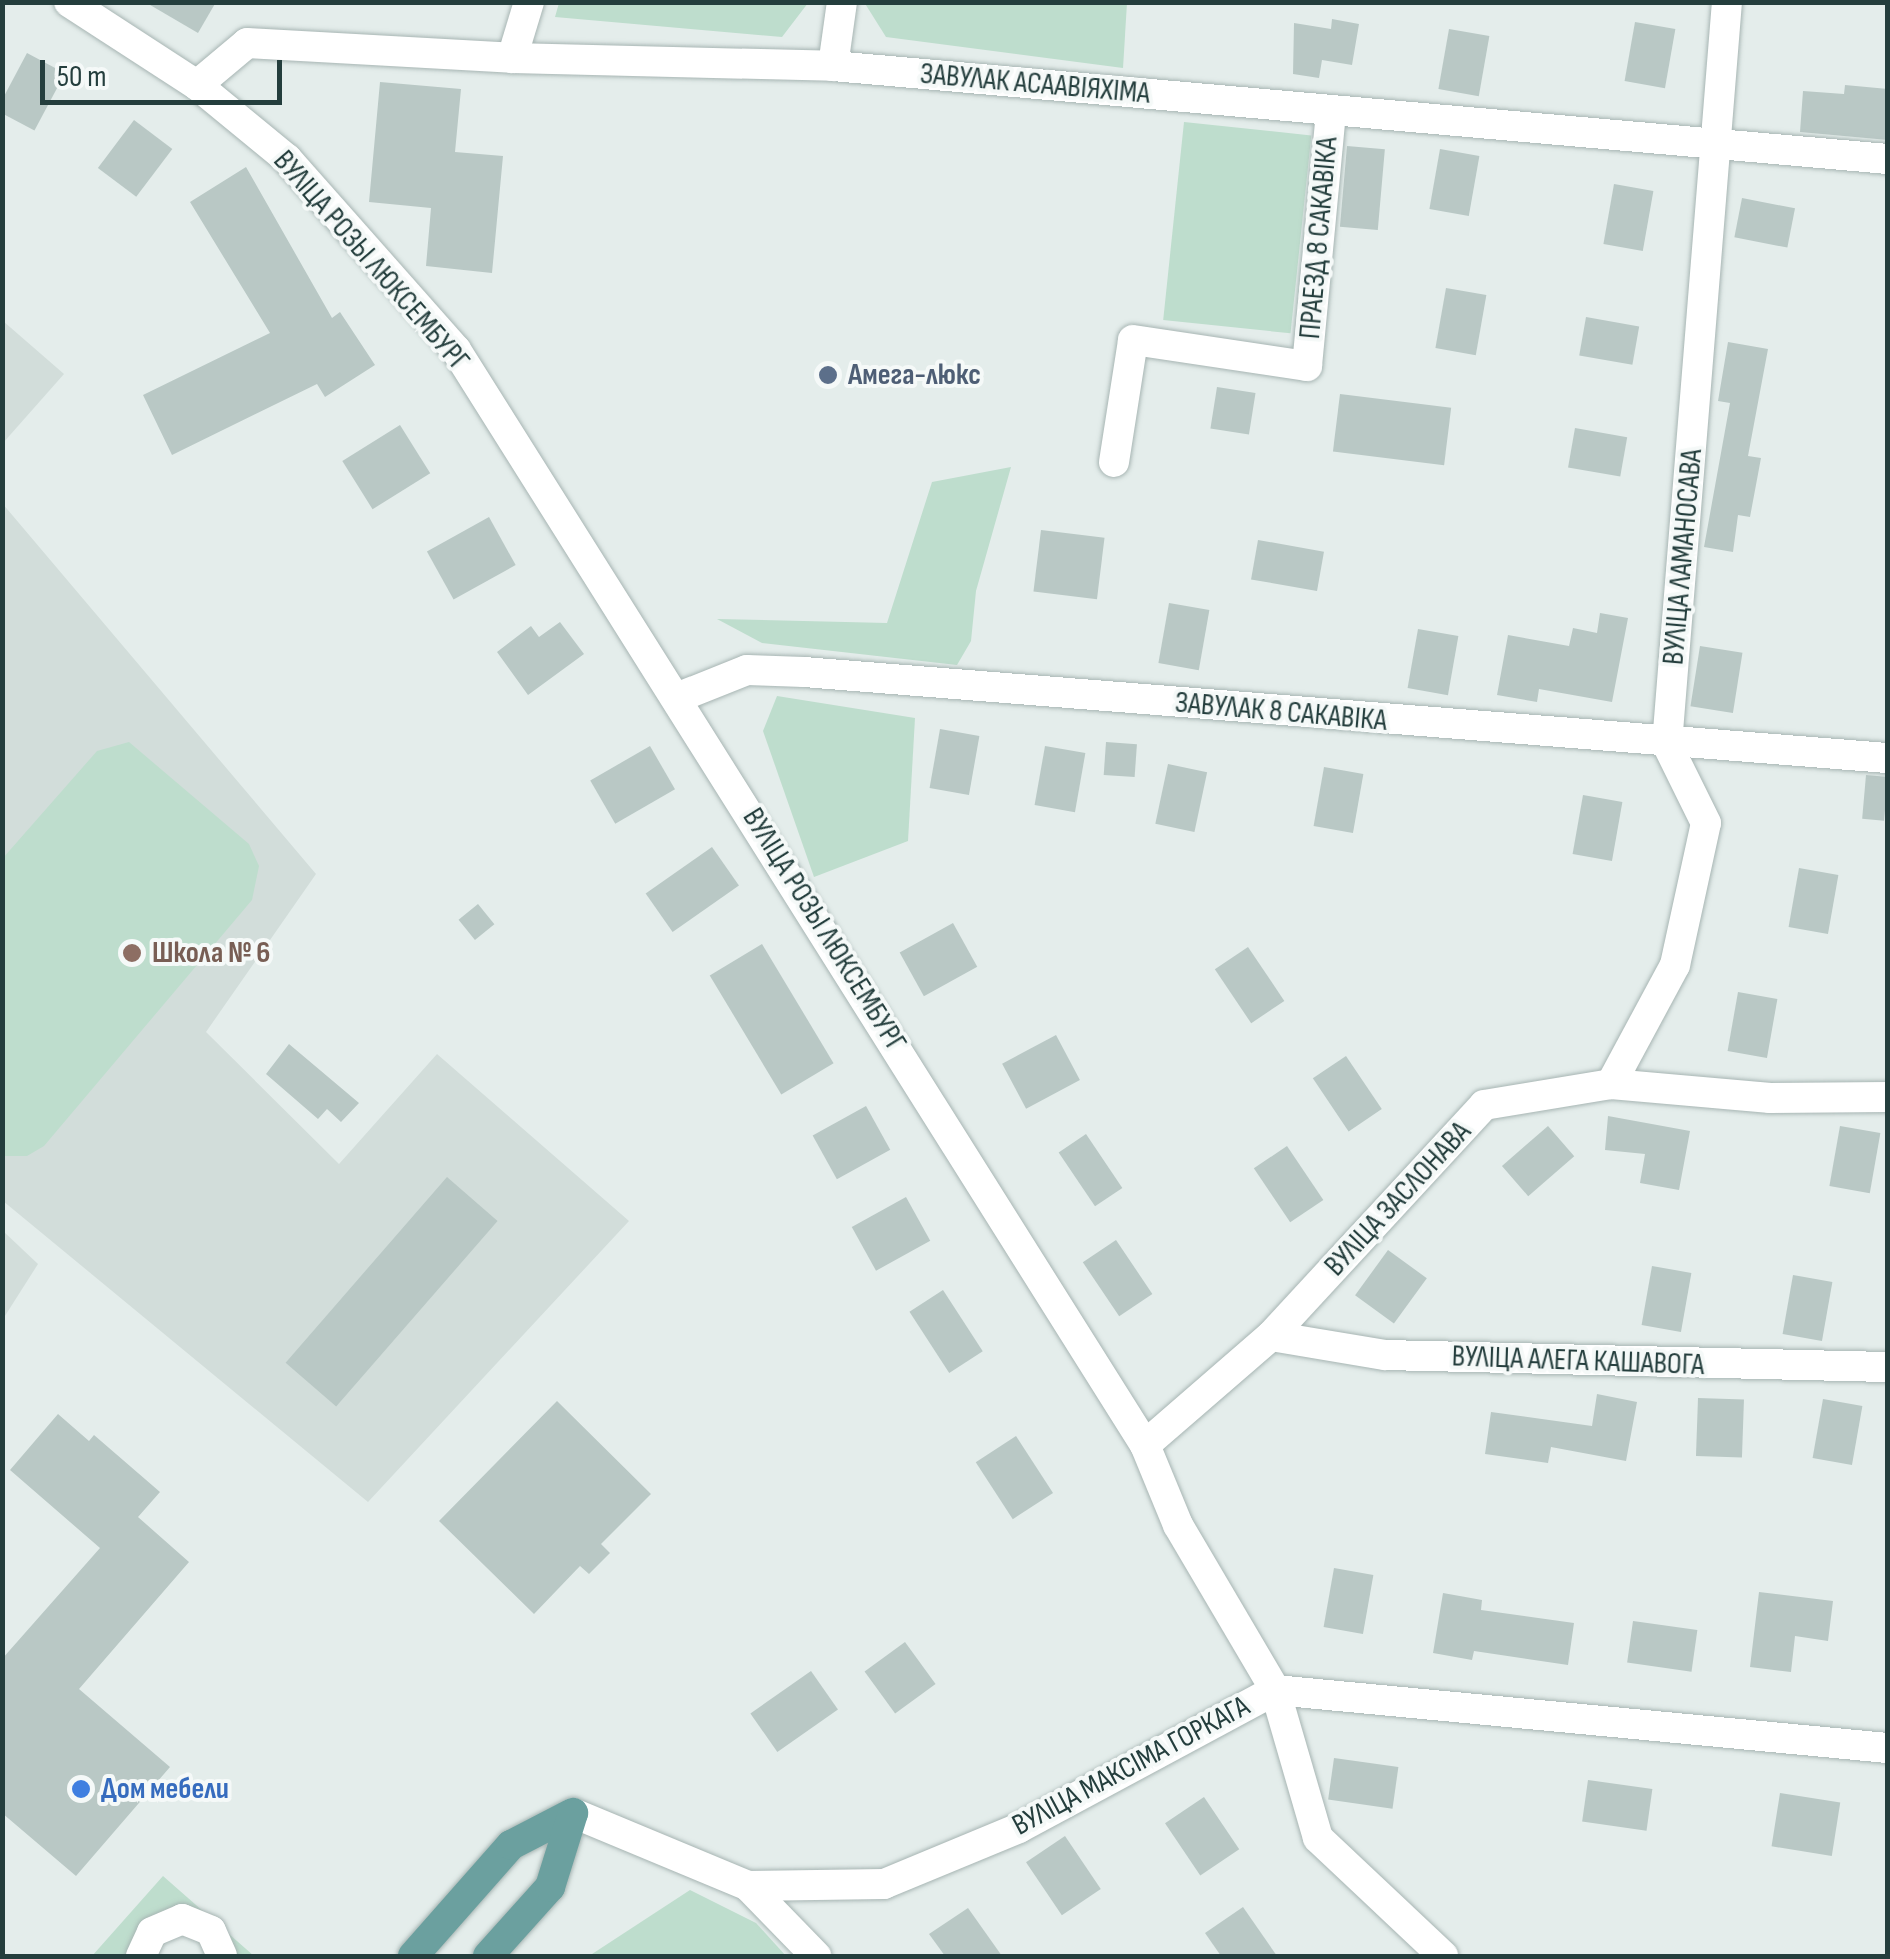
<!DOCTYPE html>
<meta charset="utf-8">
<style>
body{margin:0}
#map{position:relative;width:1890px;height:1959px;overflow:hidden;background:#e4edeb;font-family:"Sofia Sans Condensed",sans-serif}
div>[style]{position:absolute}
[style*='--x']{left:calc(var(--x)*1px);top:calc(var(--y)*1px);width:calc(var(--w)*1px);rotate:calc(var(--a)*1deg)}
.built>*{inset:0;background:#d2ddda}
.green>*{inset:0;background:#beddcd;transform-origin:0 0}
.building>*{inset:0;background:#b9c8c5;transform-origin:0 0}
.roads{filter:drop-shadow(0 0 2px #a7b5b3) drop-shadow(0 0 2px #a7b5b3)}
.minor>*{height:30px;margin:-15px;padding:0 15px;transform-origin:15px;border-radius:15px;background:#fff}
.major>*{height:30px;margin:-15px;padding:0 15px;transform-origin:15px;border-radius:15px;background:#6ba09f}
.dots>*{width:28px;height:28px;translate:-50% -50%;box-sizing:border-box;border:5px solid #f5f9f8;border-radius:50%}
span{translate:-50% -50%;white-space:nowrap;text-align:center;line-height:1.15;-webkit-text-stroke:8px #f5f9f8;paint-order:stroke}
.street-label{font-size:30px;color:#243e3d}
.service-label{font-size:30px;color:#4e5e75;font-weight:700}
.left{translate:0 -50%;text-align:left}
.education-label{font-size:30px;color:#785e54;font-weight:700}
.shop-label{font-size:30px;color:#366cbe;font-weight:700}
.frame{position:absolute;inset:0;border:5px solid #243e3d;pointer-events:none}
.scale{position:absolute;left:40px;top:60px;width:242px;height:45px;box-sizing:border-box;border:5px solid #243e3d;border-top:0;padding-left:12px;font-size:30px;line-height:35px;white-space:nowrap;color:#243e3d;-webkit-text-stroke:8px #f5f9f8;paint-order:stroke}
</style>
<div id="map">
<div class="built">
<div style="clip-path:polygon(3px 321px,64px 374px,3px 443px)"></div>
<div style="clip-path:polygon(2px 503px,316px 874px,206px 1032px,339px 1164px,437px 1054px,629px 1221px,368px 1502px,3px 1201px)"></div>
<div style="clip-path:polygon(3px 1231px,38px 1264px,3px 1319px)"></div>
</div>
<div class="green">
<div style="clip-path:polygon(864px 2px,1127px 3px,1123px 68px,886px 37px)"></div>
<div style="clip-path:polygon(559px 3px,559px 2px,808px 3px,782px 37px,555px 17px)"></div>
<div style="left:1184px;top:122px;width:128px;height:199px;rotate:6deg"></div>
<div style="clip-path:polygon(1011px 467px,976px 591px,971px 641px,957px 665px,762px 643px,717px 619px,887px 623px,932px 482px)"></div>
<div style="clip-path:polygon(777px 696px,915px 718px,908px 841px,814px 877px,763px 731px)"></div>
<div style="clip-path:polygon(129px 742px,249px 844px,259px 866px,252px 900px,44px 1146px,27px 1156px,3px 1156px,3px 858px,97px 751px)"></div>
<div style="clip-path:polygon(163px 1876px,254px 1956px,222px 1956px,197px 1922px,141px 1956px,92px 1956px)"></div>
<div style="clip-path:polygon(690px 1890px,756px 1923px,786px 1956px,589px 1956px)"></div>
</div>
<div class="building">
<div style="clip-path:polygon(145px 2px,216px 2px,198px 33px)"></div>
<div style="clip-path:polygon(1332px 19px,1359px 24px,1352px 65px,1322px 60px,1319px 78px,1293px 74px,1294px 23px,1331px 29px)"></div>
<div style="left:1635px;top:22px;width:41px;height:60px;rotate:10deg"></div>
<div style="left:1449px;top:29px;width:41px;height:61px;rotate:10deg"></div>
<div style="left:27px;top:53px;width:43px;height:65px;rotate:28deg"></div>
<div style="clip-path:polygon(380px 82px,461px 89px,455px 152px,503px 156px,492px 273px,426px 266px,431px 208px,369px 202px)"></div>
<div style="clip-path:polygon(1845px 85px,1888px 89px,1888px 140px,1800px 132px,1803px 91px,1844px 94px)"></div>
<div style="left:134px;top:120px;width:48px;height:60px;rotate:37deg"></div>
<div style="left:1347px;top:146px;width:38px;height:81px;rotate:5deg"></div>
<div style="left:1440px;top:149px;width:40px;height:61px;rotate:10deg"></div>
<div style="clip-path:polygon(246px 167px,332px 318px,340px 312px,375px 365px,325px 397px,317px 384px,172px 455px,143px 395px,270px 333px,190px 202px)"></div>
<div style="left:1614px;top:184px;width:40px;height:61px;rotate:10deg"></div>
<div style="left:1742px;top:198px;width:54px;height:40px;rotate:11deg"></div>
<div style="left:1446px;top:288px;width:41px;height:61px;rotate:10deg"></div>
<div style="left:1586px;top:317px;width:54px;height:39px;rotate:10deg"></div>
<div style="clip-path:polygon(1728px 342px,1768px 349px,1748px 456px,1761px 458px,1750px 517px,1738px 515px,1733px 552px,1704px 547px,1730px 403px,1718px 401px)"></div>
<div style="left:1217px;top:387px;width:39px;height:42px;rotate:9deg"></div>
<div style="left:1340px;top:394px;width:112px;height:58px;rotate:7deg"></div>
<div style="left:400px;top:425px;width:57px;height:68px;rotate:58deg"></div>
<div style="left:1575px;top:428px;width:53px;height:40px;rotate:10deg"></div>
<div style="left:489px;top:517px;width:55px;height:71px;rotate:61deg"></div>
<div style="left:1041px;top:530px;width:64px;height:62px;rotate:7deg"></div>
<div style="left:1258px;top:540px;width:67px;height:40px;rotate:10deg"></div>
<div style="left:1169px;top:603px;width:41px;height:61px;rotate:10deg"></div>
<div style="clip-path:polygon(1600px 613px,1628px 618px,1612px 702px,1539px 689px,1537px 702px,1497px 695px,1508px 635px,1569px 646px,1573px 628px,1597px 633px)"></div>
<div style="clip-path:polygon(560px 622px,584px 654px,528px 695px,497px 652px,531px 626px,539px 637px)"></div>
<div style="left:1418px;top:629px;width:41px;height:60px;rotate:10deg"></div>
<div style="left:1700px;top:646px;width:43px;height:61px;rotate:9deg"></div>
<div style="left:940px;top:729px;width:40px;height:60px;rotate:10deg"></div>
<div style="left:1106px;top:742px;width:31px;height:33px;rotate:4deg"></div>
<div style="left:650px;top:746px;width:50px;height:69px;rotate:60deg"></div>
<div style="left:1045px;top:746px;width:41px;height:60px;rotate:10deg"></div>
<div style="left:1168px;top:764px;width:40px;height:61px;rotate:12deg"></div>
<div style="left:1324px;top:767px;width:40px;height:60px;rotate:10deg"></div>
<div style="left:1866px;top:775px;width:22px;height:44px;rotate:5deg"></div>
<div style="left:1583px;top:795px;width:40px;height:60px;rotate:10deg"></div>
<div style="left:712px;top:847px;width:47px;height:81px;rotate:55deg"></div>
<div style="left:1799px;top:868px;width:40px;height:60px;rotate:10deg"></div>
<div style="left:478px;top:904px;width:26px;height:25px;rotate:51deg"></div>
<div style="left:953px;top:923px;width:50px;height:61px;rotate:61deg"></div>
<div style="left:762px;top:944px;width:139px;height:61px;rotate:59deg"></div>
<div style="left:1248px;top:947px;width:65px;height:40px;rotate:56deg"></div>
<div style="left:1738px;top:992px;width:40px;height:60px;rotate:10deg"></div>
<div style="left:1056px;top:1035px;width:51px;height:61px;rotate:62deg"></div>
<div style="clip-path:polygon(289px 1044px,359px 1103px,341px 1122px,327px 1109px,318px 1119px,266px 1074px)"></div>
<div style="left:1346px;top:1056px;width:64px;height:40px;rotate:56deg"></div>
<div style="left:866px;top:1106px;width:50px;height:61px;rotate:61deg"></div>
<div style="clip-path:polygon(1608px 1116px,1690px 1131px,1679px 1190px,1640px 1183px,1645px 1154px,1605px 1150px)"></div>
<div style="left:1548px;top:1126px;width:40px;height:61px;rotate:49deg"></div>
<div style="left:1840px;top:1126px;width:41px;height:61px;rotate:10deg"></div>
<div style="left:1086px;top:1134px;width:65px;height:33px;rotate:56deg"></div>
<div style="left:1287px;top:1146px;width:65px;height:40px;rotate:56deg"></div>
<div style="left:447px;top:1177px;width:67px;height:246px;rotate:41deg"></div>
<div style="left:906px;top:1197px;width:50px;height:62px;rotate:61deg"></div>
<div style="left:1116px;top:1240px;width:65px;height:40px;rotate:56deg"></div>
<div style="left:1388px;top:1250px;width:48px;height:56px;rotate:36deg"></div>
<div style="left:1652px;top:1266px;width:40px;height:60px;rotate:10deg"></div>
<div style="left:1793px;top:1275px;width:40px;height:60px;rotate:10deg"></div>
<div style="left:943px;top:1290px;width:73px;height:40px;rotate:57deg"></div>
<div style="clip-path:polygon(1597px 1394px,1637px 1402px,1626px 1461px,1551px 1447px,1548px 1463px,1485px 1454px,1491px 1412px,1592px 1426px)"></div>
<div style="left:1698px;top:1398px;width:46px;height:58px;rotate:2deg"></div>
<div style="left:1823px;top:1399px;width:40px;height:60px;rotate:10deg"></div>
<div style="clip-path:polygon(557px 1401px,651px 1494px,601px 1544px,610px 1553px,589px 1574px,580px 1566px,534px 1614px,439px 1521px)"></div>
<div style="clip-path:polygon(58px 1414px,89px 1441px,94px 1435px,160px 1492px,138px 1517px,189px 1562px,79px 1689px,170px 1767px,76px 1876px,2px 1813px,2px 1659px,100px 1548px,10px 1470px)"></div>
<div style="left:1016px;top:1436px;width:68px;height:48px;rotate:57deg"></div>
<div style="left:1334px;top:1568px;width:40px;height:60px;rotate:10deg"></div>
<div style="clip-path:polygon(1759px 1592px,1833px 1601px,1828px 1641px,1795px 1636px,1791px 1672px,1750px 1667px)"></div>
<div style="clip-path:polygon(1443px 1593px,1482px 1600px,1481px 1610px,1574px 1623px,1568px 1665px,1474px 1651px,1472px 1660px,1433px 1653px)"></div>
<div style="left:1633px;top:1621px;width:65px;height:42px;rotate:8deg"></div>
<div style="left:905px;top:1642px;width:52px;height:50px;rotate:54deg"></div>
<div style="left:811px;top:1671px;width:47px;height:74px;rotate:55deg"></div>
<div style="left:1334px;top:1758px;width:65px;height:42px;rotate:8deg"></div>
<div style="left:1588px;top:1780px;width:65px;height:42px;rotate:8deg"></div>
<div style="left:1780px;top:1793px;width:61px;height:54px;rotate:9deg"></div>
<div style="left:1204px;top:1797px;width:63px;height:47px;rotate:56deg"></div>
<div style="left:1065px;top:1836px;width:64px;height:47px;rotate:56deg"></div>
<div style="clip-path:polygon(1243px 1907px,1277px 1956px,1221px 1956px,1205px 1933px)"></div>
<div style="clip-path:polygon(968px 1908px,1002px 1956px,945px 1956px,929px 1934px)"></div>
</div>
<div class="roads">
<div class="minor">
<div style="--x:69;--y:2;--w:153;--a:33"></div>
<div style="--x:197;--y:85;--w:117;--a:39.4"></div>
<div style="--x:287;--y:159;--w:255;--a:48.5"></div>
<div style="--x:456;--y:350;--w:1294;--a:57.82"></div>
<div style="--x:1145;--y:1445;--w:87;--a:67.6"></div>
<div style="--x:1178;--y:1525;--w:191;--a:59.5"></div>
<div style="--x:1275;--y:1690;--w:154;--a:73.8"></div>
<div style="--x:1318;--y:1838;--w:172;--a:43.3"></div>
<div style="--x:512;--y:58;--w:59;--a:-73.1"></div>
<div style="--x:833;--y:66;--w:65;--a:-82"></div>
<div style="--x:197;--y:85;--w:65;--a:-40"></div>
<div style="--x:247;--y:43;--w:265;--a:3.2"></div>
<div style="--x:512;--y:58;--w:321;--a:1.4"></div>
<div style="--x:833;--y:66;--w:1059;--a:5.04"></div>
<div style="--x:1114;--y:462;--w:123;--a:-81.1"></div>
<div style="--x:1133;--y:340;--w:176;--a:8.5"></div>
<div style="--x:1307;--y:366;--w:256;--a:-84.6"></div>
<div style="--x:679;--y:697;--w:73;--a:-21.7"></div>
<div style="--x:747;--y:670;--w:57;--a:2"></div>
<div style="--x:804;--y:672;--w:1087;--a:4.54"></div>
<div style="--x:1611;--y:1084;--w:135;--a:-61.7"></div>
<div style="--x:1675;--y:965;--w:145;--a:-77.7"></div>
<div style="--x:1706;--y:823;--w:88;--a:-116.3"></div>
<div style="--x:1667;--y:744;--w:744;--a:-85.38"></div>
<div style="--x:1271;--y:1336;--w:116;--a:9.5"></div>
<div style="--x:1385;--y:1355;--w:503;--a:1.37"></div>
<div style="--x:1145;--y:1445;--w:167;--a:-40.9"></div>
<div style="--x:1271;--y:1336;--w:314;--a:-47.3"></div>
<div style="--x:1484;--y:1105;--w:129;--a:-9.4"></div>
<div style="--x:1611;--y:1084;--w:160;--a:5"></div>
<div style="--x:1770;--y:1098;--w:118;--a:-0.5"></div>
<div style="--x:573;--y:1813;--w:190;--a:22.6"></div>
<div style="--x:748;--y:1886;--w:136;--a:-0.8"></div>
<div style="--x:884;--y:1884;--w:146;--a:-22.5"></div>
<div style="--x:1019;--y:1828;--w:291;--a:-28.3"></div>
<div style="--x:1275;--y:1690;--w:616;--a:5.41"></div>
<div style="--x:748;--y:1886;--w:98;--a:45.8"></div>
<div style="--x:141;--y:1956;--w:26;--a:-65"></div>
<div style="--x:152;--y:1932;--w:33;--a:-23"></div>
<div style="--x:182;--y:1919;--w:31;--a:22"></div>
<div style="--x:211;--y:1931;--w:27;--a:66"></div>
</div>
<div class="major">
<div style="--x:413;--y:1956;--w:148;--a:-48.6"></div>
<div style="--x:511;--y:1845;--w:70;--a:-27.3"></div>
<div style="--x:488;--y:1956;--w:93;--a:-48.1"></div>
<div style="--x:550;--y:1887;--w:77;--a:-72.7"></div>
</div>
</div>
<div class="dots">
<div style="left:828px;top:375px;background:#5c6f8a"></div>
<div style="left:132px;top:953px;background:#8d6e63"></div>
<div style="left:81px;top:1789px;background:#3f7fe0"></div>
</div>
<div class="street-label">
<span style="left:1035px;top:84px;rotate:5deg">ЗАВУЛАК АСААВІЯХІМА</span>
<span style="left:1319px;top:238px;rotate:-85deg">ПРАЕЗД 8 САКАВІКА</span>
<span style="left:371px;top:261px;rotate:49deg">ВУЛІЦА РОЗЫ ЛЮКСЕМБУРГ</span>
<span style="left:1683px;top:557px;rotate:-85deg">ВУЛІЦА ЛАМАНОСАВА</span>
<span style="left:1281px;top:712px;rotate:5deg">ЗАВУЛАК 8 САКАВІКА</span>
<span style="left:824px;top:930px;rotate:58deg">ВУЛІЦА РОЗЫ ЛЮКСЕМБУРГ</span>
<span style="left:1398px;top:1199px;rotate:-47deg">ВУЛІЦА ЗАСЛОНАВА</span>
<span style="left:1578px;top:1361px;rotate:2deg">ВУЛІЦА АЛЕГА КАШАВОГА</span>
<span style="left:1131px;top:1766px;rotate:-28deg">ВУЛІЦА МАКСІМА ГОРКАГА</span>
</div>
<div class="service-label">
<span class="left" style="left:848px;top:375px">Амега-люкс</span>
</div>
<div class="education-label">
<span class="left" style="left:152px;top:953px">Школа № 6</span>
</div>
<div class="shop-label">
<span class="left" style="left:101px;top:1789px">Дом мебели</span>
</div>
<div class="frame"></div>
<div class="scale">50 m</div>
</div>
